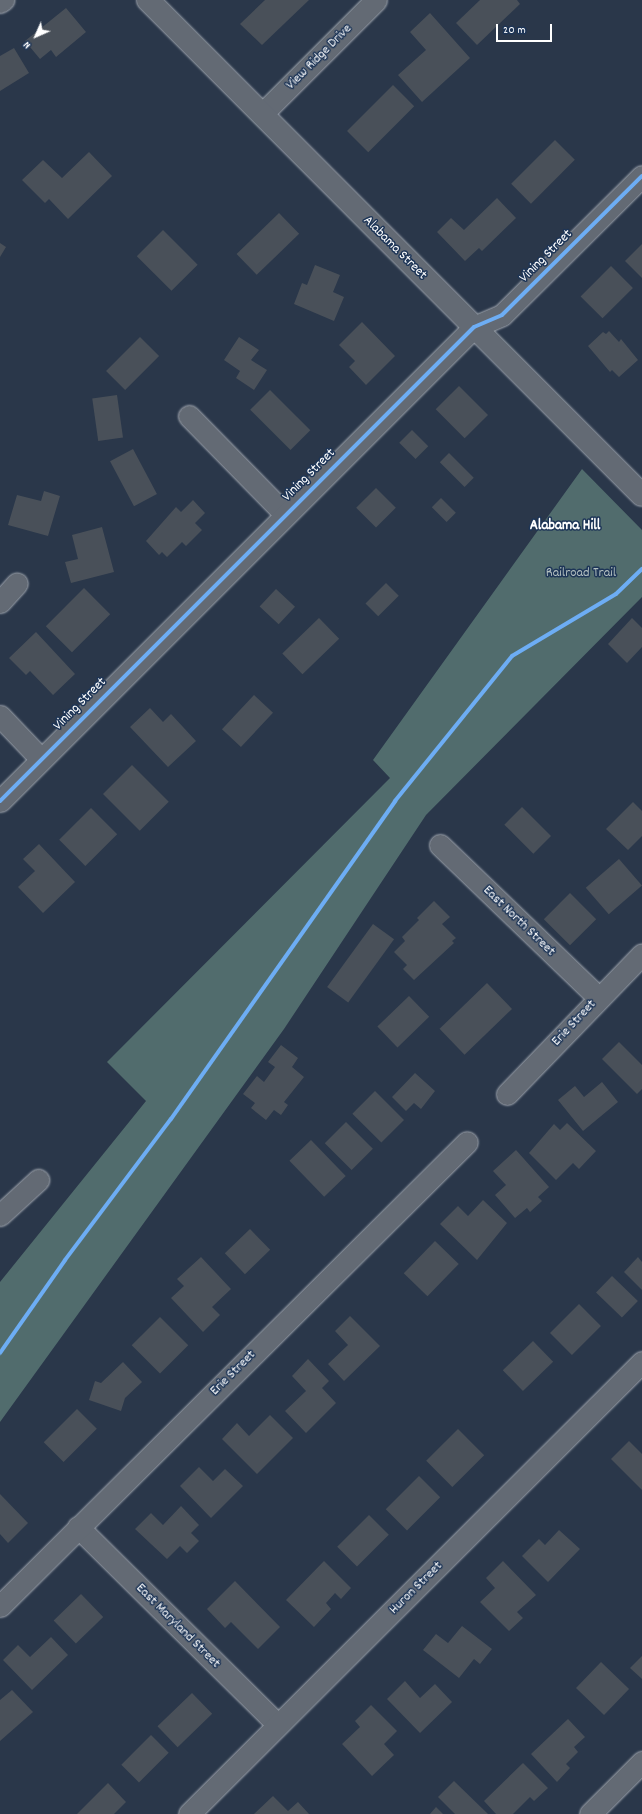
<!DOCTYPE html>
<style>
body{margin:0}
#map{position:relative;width:642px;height:1814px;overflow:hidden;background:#2a374a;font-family:Dekko,sans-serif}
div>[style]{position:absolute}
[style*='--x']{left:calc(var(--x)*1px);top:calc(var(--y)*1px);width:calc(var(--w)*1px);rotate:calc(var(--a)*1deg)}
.green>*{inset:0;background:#516c6d}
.building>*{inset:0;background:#495059;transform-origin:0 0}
.roads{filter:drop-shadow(0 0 1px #9fa5ae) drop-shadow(0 0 1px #9fa5ae)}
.minor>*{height:21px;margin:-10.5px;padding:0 10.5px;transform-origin:10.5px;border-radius:10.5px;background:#636a74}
.secondary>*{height:22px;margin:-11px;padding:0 11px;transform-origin:11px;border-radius:11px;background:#636a74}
.cycleway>*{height:4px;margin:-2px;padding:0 2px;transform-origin:2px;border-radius:2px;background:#6dadf4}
span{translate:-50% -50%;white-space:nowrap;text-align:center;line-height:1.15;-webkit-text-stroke:3px #1d3557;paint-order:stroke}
.street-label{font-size:14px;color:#fff}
.park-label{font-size:14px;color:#b3c0c0}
.neighbourhood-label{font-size:15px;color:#fff;font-weight:700}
.north{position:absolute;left:16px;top:16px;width:40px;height:40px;-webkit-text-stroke:3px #1d3557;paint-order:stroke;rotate:225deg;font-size:11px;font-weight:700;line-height:16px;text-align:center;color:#fff}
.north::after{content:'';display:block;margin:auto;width:14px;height:18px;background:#fff;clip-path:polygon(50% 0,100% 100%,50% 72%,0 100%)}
.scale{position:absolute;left:496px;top:24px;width:56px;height:18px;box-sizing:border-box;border:2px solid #fff;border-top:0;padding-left:5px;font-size:12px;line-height:14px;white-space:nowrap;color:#fff;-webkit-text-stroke:3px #1d3557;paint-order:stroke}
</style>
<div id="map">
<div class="green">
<div style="clip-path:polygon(582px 469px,642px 530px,642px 597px,426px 815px,284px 1029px,0 1422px,0 1282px,146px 1101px,107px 1062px,390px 778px,373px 760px)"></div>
</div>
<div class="building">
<div style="clip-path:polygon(265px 0,309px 0,262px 45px,240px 24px)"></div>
<div style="clip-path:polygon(480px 0,517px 0,520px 4px,477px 45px,456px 23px)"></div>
<div style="clip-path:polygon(66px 8px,86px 32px,56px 57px,51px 50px,40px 59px,25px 41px)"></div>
<div style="clip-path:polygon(430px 13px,470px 58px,422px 102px,398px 75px,426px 50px,410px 32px)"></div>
<div style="clip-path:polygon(14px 48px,29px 73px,0 91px,0 56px)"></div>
<div style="left:393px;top:85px;width:30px;height:65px;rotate:45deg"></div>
<div style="left:555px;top:140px;width:28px;height:62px;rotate:45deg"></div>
<div style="clip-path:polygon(89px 152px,112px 176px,68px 219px,49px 199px,45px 203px,22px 180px,43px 160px,62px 178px)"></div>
<div style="clip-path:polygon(497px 198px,516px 218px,482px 251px,479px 248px,465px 261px,437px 232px,451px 218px,464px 230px)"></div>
<div style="left:279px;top:213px;width:29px;height:59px;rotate:46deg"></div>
<div style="left:163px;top:230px;width:49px;height:37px;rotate:45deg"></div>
<div style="clip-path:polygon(0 243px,6px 247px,0 257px)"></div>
<div style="clip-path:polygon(642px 244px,642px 278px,625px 261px)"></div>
<div style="clip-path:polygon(315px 265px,340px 275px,333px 292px,344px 297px,334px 321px,294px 304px,302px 283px,307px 285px)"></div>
<div style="left:611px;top:266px;width:31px;height:43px;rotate:45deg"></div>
<div style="clip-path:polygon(362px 322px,395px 356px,366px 385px,349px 367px,355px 361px,339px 345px)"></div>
<div style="clip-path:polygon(609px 331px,619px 342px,621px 339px,638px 360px,619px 377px,612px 370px,610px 372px,588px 346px,603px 332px,606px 334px)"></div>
<div style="left:140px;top:337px;width:27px;height:48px;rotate:45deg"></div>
<div style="clip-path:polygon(239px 337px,259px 350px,251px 360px,267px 370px,254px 390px,236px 378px,240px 371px,224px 360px)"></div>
<div style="left:459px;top:386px;width:41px;height:33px;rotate:45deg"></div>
<div style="left:270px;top:390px;width:57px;height:28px;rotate:45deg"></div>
<div style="left:117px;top:395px;width:43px;height:25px;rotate:82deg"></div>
<div style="left:412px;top:430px;width:23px;height:18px;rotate:45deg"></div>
<div style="left:133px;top:449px;width:51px;height:26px;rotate:62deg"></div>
<div style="left:449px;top:453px;width:35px;height:13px;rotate:45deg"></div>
<div style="left:376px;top:488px;width:28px;height:28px;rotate:45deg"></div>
<div style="clip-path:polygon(44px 491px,60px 496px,48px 536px,8px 525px,17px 495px,41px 501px)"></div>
<div style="left:441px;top:498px;width:21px;height:13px;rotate:45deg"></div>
<div style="clip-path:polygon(193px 500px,205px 513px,195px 523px,202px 530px,186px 546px,182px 542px,167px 557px,162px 552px,159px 555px,146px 541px,176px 507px,181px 512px)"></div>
<div style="clip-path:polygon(102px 527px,114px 572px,71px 583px,65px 562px,78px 559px,72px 535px)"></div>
<div style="left:386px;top:583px;width:18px;height:29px;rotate:45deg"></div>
<div style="left:84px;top:588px;width:37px;height:54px;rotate:45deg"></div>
<div style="left:276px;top:589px;width:26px;height:24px;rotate:43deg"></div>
<div style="left:319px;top:618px;width:29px;height:51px;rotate:46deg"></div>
<div style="clip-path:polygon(632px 618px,642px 628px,642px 647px,627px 663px,608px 644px)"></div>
<div style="clip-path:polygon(36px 632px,75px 674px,53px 695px,30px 671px,26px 675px,9px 658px)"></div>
<div style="left:254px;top:695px;width:26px;height:47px;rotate:43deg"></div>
<div style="clip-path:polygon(150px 708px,163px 722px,171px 714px,196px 741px,168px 767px,130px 727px)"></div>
<div style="left:132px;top:765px;width:52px;height:41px;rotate:45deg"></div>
<div style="clip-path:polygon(633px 802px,642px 811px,642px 836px,628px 850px,606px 829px)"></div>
<div style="left:522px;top:807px;width:41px;height:25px;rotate:45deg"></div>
<div style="left:91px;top:808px;width:37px;height:45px;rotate:45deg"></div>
<div style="clip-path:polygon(39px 844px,75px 882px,43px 913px,18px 887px,35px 871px,23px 859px)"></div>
<div style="left:619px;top:859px;width:35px;height:44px;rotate:49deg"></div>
<div style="left:570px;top:893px;width:37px;height:37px;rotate:45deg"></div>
<div style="clip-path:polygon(434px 901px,450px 917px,442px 924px,456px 938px,452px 941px,454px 943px,414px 980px,403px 969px,407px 965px,394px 952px,405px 941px,402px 937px,419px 920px,417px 918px)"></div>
<div style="left:373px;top:924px;width:26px;height:78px;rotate:36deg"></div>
<div style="left:487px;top:983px;width:36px;height:66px;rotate:46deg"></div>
<div style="left:409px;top:996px;width:29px;height:44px;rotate:46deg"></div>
<div style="clip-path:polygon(619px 1042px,642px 1065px,642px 1089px,637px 1094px,602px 1059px)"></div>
<div style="clip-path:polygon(281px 1045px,298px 1058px,292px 1067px,304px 1077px,284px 1102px,288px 1105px,281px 1115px,274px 1110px,266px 1120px,251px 1108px,255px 1103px,243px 1094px,257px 1076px,264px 1082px,275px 1067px,268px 1062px)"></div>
<div style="clip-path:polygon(415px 1073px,435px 1091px,421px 1109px,414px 1103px,406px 1111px,392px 1097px)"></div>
<div style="clip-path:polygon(602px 1082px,618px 1102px,583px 1131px,558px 1100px,575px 1086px,584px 1097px)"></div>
<div style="left:375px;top:1091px;width:41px;height:32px;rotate:45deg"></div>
<div style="left:346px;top:1122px;width:38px;height:30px;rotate:45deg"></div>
<div style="clip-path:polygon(567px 1123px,596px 1151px,579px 1169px,573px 1163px,556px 1180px,529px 1153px,554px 1124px,560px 1130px)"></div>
<div style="left:311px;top:1140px;width:50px;height:30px;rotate:46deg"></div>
<div style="clip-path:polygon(516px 1150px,549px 1187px,538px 1197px,542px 1201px,530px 1212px,527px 1208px,515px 1218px,495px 1195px,506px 1185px,493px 1171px)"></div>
<div style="clip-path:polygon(483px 1200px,507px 1223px,477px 1260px,440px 1224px,458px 1206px,468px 1216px)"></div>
<div style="left:250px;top:1229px;width:29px;height:35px;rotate:46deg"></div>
<div style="left:435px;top:1241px;width:33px;height:45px;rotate:44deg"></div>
<div style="clip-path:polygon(201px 1257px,231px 1289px,212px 1307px,220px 1315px,203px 1332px,171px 1298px,184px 1286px,177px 1279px)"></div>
<div style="clip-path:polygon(638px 1257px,642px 1262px,642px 1290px,624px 1272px)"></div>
<div style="left:612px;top:1276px;width:36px;height:23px;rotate:44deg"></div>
<div style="left:579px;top:1304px;width:31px;height:41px;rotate:45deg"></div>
<div style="clip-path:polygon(350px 1316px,380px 1346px,344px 1381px,328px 1364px,348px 1345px,335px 1331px)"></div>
<div style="left:160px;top:1317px;width:40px;height:40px;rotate:45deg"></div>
<div style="left:533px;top:1341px;width:29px;height:42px;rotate:46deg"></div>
<div style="clip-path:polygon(308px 1359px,329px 1381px,322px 1388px,336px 1403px,306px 1433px,285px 1411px,306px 1391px,292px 1376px)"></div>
<div style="clip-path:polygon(123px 1362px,142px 1382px,125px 1398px,121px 1411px,89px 1400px,95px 1381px,101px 1383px)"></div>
<div style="left:77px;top:1409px;width:28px;height:47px;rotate:45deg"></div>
<div style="clip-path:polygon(270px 1415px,293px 1438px,257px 1474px,222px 1439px,237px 1423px,249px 1436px)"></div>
<div style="left:458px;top:1429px;width:37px;height:45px;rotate:45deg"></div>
<div style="clip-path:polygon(629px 1441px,642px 1454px,642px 1490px,611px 1459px)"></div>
<div style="clip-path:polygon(199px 1467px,213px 1481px,225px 1469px,243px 1486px,211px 1518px,180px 1486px)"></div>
<div style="left:419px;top:1476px;width:30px;height:47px;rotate:45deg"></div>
<div style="clip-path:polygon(0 1494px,28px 1523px,8px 1543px,0 1534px)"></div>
<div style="clip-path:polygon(181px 1506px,199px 1525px,191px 1533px,199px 1541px,187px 1553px,180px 1546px,167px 1559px,135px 1529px,151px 1513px,163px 1525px)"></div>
<div style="left:369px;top:1515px;width:28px;height:45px;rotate:45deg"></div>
<div style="clip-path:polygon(559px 1530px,580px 1549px,548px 1582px,522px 1556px,539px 1539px,545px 1545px)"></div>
<div style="clip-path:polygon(324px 1561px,351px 1588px,341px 1599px,335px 1593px,326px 1603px,331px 1609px,314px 1627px,286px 1600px)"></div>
<div style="clip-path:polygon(503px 1561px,536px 1595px,517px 1612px,523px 1618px,509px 1631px,480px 1602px,495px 1588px,486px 1578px)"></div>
<div style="clip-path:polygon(235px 1581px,280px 1627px,258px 1649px,231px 1622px,225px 1628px,207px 1609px)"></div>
<div style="left:81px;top:1594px;width:32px;height:38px;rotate:46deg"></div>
<div style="clip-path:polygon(462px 1626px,492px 1649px,480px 1664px,474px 1659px,459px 1678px,423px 1650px,436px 1634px,448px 1643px)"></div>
<div style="clip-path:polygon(51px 1637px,68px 1655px,32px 1690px,3px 1660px,18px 1645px,30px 1657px)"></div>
<div style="clip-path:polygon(642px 1656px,642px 1679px,630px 1668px)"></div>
<div style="left:601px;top:1662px;width:39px;height:36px;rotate:44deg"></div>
<div style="clip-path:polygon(405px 1681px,420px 1698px,435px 1684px,452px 1702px,420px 1733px,387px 1699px)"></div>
<div style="clip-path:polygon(12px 1690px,33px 1712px,0 1741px,0 1700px)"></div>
<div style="left:192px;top:1693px;width:29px;height:48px;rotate:46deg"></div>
<div style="clip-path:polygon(371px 1705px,397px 1731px,384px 1744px,394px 1755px,372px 1776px,342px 1744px,360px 1727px,355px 1721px)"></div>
<div style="clip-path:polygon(568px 1719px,585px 1737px,574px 1747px,578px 1752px,566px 1764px,570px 1768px,557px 1782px,531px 1754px)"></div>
<div style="left:151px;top:1735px;width:25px;height:42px;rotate:45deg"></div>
<div style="clip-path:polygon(523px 1763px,548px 1788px,534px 1801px,530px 1797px,513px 1814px,496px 1814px,484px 1801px)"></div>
<div style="clip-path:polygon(454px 1781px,488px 1814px,455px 1814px,438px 1797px)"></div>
<div style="clip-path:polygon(108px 1783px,126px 1802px,114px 1814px,77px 1814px)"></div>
<div style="clip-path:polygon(273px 1796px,288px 1811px,298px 1802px,309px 1814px,254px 1814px)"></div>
<div style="clip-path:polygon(436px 1807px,443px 1814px,430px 1814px)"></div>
</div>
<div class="roads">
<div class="minor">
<div style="--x:0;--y:2;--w:4;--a:-34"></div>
<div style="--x:262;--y:114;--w:161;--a:-45"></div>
<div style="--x:189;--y:416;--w:137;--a:45.6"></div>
<div style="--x:0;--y:602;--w:25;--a:-48"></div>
<div style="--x:0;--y:716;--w:59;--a:46.4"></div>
<div style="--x:0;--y:801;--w:670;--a:-45"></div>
<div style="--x:474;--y:327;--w:30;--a:-23"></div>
<div style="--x:502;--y:315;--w:197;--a:-44.8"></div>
<div style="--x:440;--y:845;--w:219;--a:43.9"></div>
<div style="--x:507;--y:1094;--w:194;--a:-46"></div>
<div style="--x:0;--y:1215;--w:52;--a:-42.6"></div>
<div style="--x:78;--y:1527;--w:281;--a:44.7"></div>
<div style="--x:0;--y:1606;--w:658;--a:-44.82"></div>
<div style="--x:189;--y:1814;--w:640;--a:-44.94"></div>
<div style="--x:590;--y:1814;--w:74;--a:-45"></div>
</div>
<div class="secondary">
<div style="--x:148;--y:0;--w:699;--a:45.06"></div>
</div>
</div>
<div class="cycleway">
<div style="--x:0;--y:801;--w:670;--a:-45"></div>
<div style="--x:474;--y:327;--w:30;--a:-23"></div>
<div style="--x:502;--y:315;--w:197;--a:-44.8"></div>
<div style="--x:0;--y:1353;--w:113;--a:-55"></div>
<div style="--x:65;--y:1260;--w:176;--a:-53.1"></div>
<div style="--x:171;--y:1119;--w:389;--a:-54.8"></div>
<div style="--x:395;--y:801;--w:186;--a:-51.1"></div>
<div style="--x:512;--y:656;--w:121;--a:-30.8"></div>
<div style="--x:616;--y:594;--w:36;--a:-44"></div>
</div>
<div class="street-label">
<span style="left:319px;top:57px;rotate:-45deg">View Ridge Drive</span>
<span style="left:395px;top:248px;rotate:45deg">Alabama Street</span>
<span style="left:546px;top:256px;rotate:-45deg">Vining Street</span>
<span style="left:309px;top:475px;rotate:-45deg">Vining Street</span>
<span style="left:80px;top:704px;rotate:-45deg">Vining Street</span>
<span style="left:519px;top:921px;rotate:44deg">East North Street</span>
<span style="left:574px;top:1023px;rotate:-47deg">Erie Street</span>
<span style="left:233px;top:1373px;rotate:-45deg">Erie Street</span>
<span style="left:416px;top:1588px;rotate:-45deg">Huron Street</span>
<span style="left:178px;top:1626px;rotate:45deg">East Maryland Street</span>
</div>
<div class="park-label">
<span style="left:581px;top:573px">Railroad Trail</span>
</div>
<div class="neighbourhood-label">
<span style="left:565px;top:527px">Alabama Hill</span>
</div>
<div class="north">N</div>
<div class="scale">20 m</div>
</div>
